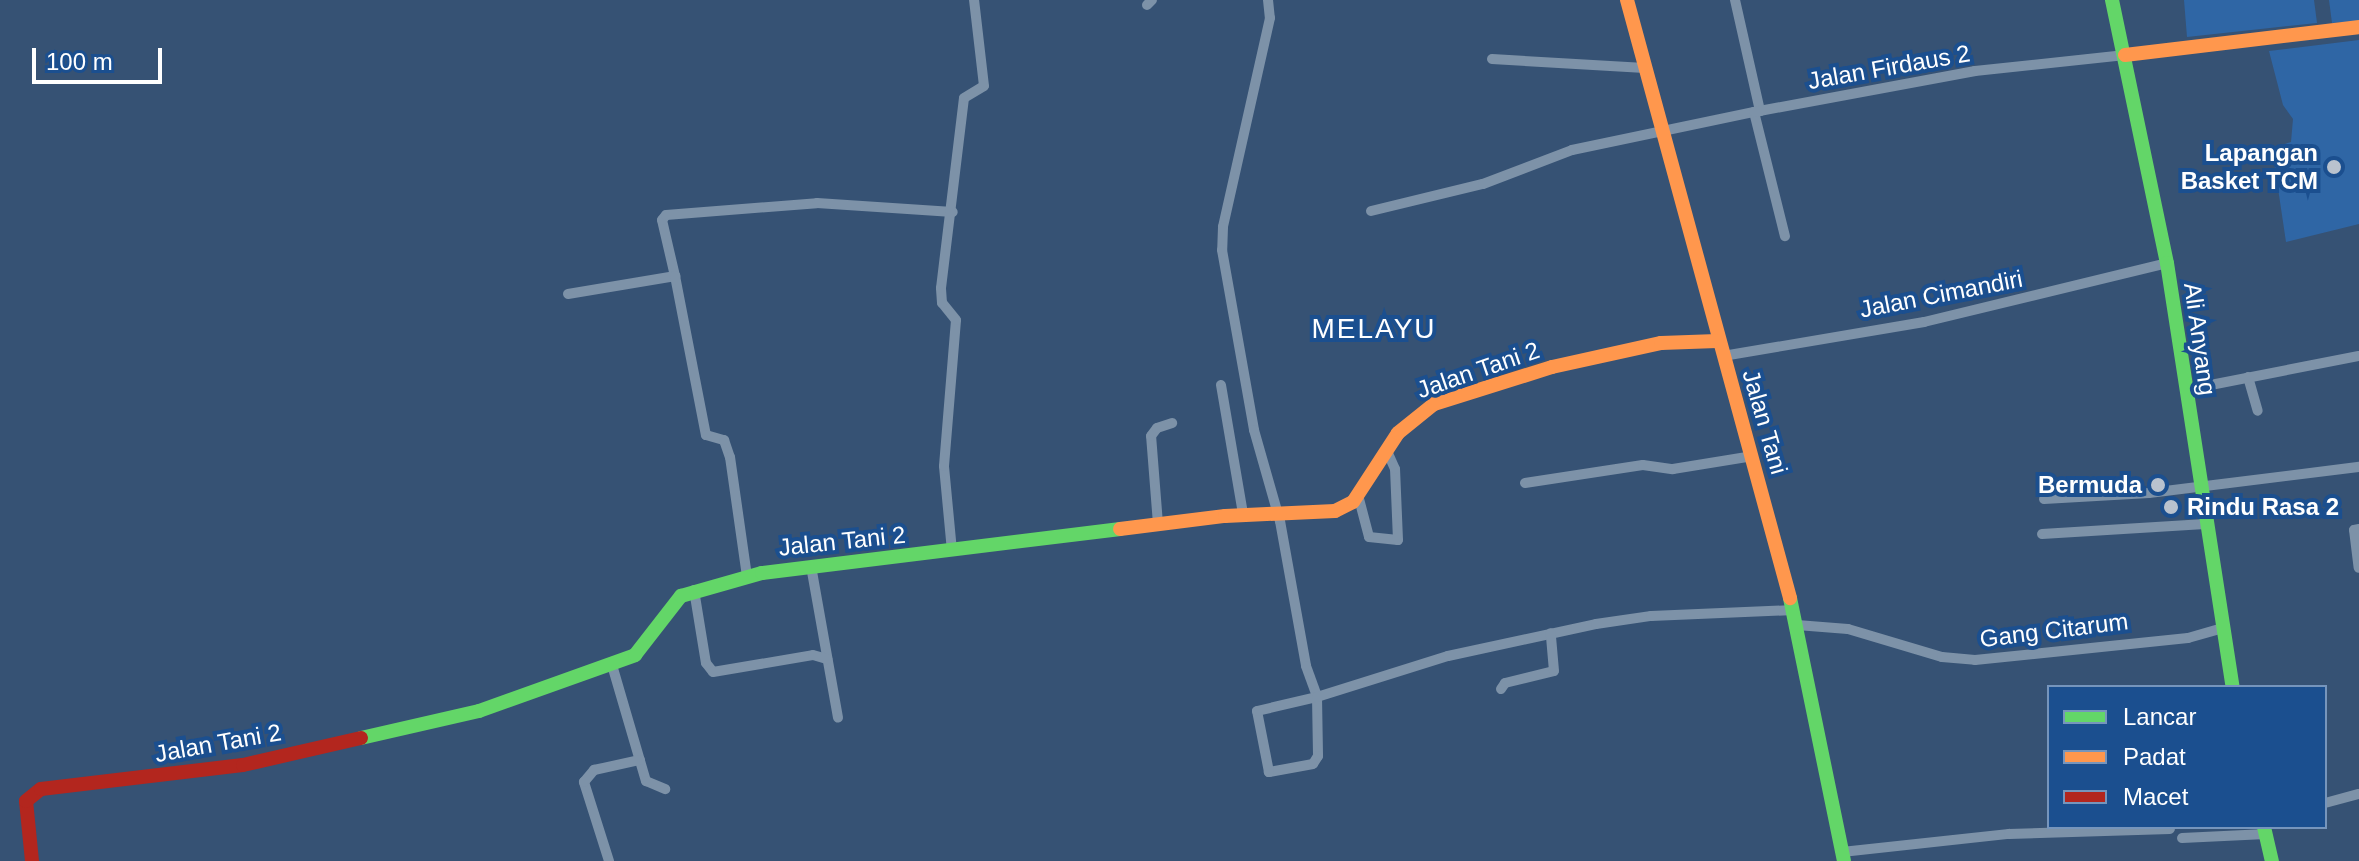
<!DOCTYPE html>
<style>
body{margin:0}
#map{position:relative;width:2359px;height:861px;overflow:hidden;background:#365274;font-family:Helvetica,sans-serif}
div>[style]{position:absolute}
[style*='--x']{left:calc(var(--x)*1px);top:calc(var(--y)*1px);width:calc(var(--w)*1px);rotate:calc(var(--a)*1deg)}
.green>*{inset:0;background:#2f66a5}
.street>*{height:10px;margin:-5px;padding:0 5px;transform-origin:5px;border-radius:5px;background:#7d92a8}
.fast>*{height:14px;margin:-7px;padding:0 7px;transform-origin:7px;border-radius:7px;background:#63d668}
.slow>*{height:14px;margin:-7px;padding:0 7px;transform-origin:7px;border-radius:7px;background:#ff974d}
.jam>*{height:14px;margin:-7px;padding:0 7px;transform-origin:7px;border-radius:7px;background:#b3261e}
.dots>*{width:22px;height:22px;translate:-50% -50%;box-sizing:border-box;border:4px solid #1b4f8f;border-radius:50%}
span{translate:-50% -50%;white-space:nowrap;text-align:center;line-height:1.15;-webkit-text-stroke:8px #1b4f8f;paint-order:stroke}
.street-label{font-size:24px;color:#fff}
.poi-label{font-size:24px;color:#fff;font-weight:700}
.right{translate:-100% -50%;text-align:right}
.left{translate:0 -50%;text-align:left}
.quarter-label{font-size:28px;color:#fff;letter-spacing:2px}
.legend{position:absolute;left:2047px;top:685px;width:280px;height:144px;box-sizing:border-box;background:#1b4f8f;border:2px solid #7695bc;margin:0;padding:10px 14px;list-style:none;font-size:24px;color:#fff}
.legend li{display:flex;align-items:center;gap:16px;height:40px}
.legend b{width:40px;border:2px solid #7695bc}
.scale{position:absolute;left:32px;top:48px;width:130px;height:36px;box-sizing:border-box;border:4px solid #fff;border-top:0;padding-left:10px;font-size:24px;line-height:28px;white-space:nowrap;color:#fff;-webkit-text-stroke:6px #1b4f8f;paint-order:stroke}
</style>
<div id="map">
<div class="green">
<div style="clip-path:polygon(2184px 0,2314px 0,2317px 23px,2187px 37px)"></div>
<div style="clip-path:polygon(2329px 0,2359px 0,2359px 21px,2332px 23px)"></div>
<div style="clip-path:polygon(2359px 40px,2359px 224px,2286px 242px,2272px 148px,2291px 142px,2293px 119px,2283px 105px,2269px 51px)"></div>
</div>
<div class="street">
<div style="--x:1268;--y:0;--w:18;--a:84"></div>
<div style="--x:1270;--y:18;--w:214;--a:102.7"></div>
<div style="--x:1223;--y:227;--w:23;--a:92"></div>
<div style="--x:1222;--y:250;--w:183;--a:79.9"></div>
<div style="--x:1254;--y:430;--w:95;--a:74.1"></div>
<div style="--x:1280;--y:521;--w:147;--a:79.8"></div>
<div style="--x:1306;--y:666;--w:33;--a:70"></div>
<div style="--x:1317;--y:697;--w:59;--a:89"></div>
<div style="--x:1318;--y:756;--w:9;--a:122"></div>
<div style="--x:1313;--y:764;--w:45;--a:169.7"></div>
<div style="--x:1269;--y:772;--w:62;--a:-101.1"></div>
<div style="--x:1257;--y:711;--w:62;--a:-13.1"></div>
<div style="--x:1317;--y:697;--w:137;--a:-17.4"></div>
<div style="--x:1448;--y:656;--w:151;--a:-12.2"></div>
<div style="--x:1596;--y:624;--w:56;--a:-8.3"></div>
<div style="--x:1651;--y:616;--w:143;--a:-2.4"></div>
<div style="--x:1735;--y:0;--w:114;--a:77.3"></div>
<div style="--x:1147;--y:5;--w:7;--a:-45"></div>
<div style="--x:1492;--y:59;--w:153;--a:3.4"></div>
<div style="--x:1754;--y:112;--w:128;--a:76"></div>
<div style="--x:1371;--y:211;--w:115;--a:-13.6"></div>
<div style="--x:1483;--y:184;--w:95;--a:-20.9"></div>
<div style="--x:1572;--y:150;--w:186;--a:-11.8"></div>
<div style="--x:1754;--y:112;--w:225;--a:-10.5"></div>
<div style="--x:1975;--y:71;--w:151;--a:-6.1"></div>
<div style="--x:675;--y:276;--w:57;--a:-103.1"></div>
<div style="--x:662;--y:220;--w:6;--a:-51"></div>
<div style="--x:666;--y:215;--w:151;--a:-4.5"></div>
<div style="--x:817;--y:203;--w:136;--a:3.8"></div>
<div style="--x:568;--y:294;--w:109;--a:-9.5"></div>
<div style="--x:675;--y:276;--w:162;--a:79"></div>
<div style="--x:706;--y:435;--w:19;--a:16"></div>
<div style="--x:724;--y:440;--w:18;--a:71"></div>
<div style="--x:730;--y:457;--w:120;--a:81.9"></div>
<div style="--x:1723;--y:356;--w:204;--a:-9.6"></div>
<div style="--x:1924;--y:322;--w:250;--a:-13.6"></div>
<div style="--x:2248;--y:377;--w:35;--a:74"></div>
<div style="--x:1221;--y:385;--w:131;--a:80.3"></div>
<div style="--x:2185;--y:390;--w:177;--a:-11.1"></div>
<div style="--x:1525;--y:483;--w:119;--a:-8.7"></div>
<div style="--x:1643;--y:465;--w:30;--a:8"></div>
<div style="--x:1673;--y:469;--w:81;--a:-9.2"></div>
<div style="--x:1358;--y:495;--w:43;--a:75.3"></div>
<div style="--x:1369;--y:537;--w:29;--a:6"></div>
<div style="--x:1398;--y:540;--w:71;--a:-92.4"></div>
<div style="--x:1395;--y:469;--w:20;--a:-114"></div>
<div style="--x:2044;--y:499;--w:105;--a:-3.3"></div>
<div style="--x:2149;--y:493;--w:212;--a:-7.1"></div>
<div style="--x:1158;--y:524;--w:88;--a:-94.5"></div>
<div style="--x:1151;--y:436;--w:10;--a:-53"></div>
<div style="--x:1157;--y:428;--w:16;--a:-18"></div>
<div style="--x:2359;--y:529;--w:5;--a:169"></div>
<div style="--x:2354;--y:530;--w:38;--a:83"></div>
<div style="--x:2042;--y:534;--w:163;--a:-3.5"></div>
<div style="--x:952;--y:551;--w:85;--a:-95.4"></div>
<div style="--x:944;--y:466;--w:146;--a:-85.3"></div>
<div style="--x:956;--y:320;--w:22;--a:-129"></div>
<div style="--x:942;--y:303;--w:15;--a:-94"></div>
<div style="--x:941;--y:288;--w:191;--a:-83.1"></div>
<div style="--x:964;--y:98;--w:23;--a:-31"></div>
<div style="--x:984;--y:86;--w:87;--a:-96.6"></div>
<div style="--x:811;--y:566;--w:154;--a:79.9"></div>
<div style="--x:694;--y:590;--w:74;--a:80.7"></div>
<div style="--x:706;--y:663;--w:11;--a:52"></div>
<div style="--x:713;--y:672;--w:101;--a:-9.6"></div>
<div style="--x:813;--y:655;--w:15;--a:16"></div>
<div style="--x:1797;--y:625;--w:51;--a:4.5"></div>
<div style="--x:1848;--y:629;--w:98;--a:16.6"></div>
<div style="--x:1942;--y:657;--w:33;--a:5"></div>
<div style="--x:1975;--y:660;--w:214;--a:-5.9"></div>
<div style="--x:2188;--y:638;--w:35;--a:-16"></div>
<div style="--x:612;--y:665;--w:121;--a:73.7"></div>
<div style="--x:646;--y:781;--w:21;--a:23"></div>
<div style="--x:1501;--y:689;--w:7;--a:-56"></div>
<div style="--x:1505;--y:683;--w:50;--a:-13.8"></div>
<div style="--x:1554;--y:671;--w:38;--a:-95"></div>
<div style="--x:2325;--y:803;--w:35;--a:-15"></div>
<div style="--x:2182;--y:838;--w:84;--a:-2.7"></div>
<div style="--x:1842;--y:852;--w:168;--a:-6.2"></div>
<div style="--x:2009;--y:834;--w:161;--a:-1.8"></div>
<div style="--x:609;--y:861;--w:83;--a:-107.6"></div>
<div style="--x:584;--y:782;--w:16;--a:-50"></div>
<div style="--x:594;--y:770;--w:47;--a:-12.3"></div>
</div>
<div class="fast">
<div style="--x:2112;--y:0;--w:269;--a:78.2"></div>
<div style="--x:2167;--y:263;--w:429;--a:81.2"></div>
<div style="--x:1790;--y:598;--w:268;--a:78.4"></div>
<div style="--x:361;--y:738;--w:121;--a:-12.9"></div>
<div style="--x:479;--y:711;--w:166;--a:-19.7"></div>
<div style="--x:635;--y:655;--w:75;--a:-52.1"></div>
<div style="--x:681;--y:596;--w:84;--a:-15.9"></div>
<div style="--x:762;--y:573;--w:361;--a:-7"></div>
<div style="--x:2264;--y:827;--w:35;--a:77"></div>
</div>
<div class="slow">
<div style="--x:1627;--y:0;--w:620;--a:74.75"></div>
<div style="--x:2125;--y:55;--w:236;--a:-6.8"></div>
<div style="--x:1120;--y:529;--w:106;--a:-7.1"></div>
<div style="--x:1225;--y:516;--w:110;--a:-2.6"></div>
<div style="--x:1335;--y:511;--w:20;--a:-27"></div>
<div style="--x:1353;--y:502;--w:82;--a:-56.9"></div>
<div style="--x:1398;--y:433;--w:46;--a:-38.9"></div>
<div style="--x:1434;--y:404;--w:124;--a:-17.4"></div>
<div style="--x:1552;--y:367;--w:112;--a:-12.4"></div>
<div style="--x:1661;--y:343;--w:56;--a:-2"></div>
</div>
<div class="jam">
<div style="--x:32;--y:861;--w:60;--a:-95.7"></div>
<div style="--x:26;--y:801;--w:19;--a:-39"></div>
<div style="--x:41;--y:789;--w:203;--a:-6.8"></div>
<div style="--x:243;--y:765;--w:121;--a:-12.9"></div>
</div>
<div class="dots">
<div style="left:2334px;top:167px;background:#b9c2ce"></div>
<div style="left:2158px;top:485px;background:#b9c2ce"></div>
<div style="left:2171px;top:507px;background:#b9c2ce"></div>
</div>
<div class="street-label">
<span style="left:1889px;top:67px;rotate:-10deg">Jalan Firdaus 2</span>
<span style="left:1941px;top:294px;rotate:-11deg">Jalan Cimandiri</span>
<span style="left:2200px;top:339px;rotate:82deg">Ali Anyang</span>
<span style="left:1478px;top:370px;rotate:-19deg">Jalan Tani 2</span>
<span style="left:1765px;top:422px;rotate:74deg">Jalan Tani</span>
<span style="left:842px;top:541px;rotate:-6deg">Jalan Tani 2</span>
<span style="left:2054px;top:630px;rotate:-7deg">Gang Citarum</span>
<span style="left:218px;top:743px;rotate:-10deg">Jalan Tani 2</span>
</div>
<div class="poi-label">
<span class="right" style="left:2318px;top:167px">Lapangan<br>Basket TCM</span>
<span class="right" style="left:2142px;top:485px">Bermuda</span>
<span class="left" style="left:2187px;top:507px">Rindu Rasa 2</span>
</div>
<div class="quarter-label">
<span style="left:1374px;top:329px">MELAYU</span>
</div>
<ul class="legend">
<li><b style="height:10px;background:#63d668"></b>Lancar</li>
<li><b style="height:10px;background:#ff974d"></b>Padat</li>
<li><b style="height:10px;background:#b3261e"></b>Macet</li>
</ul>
<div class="scale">100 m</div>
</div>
